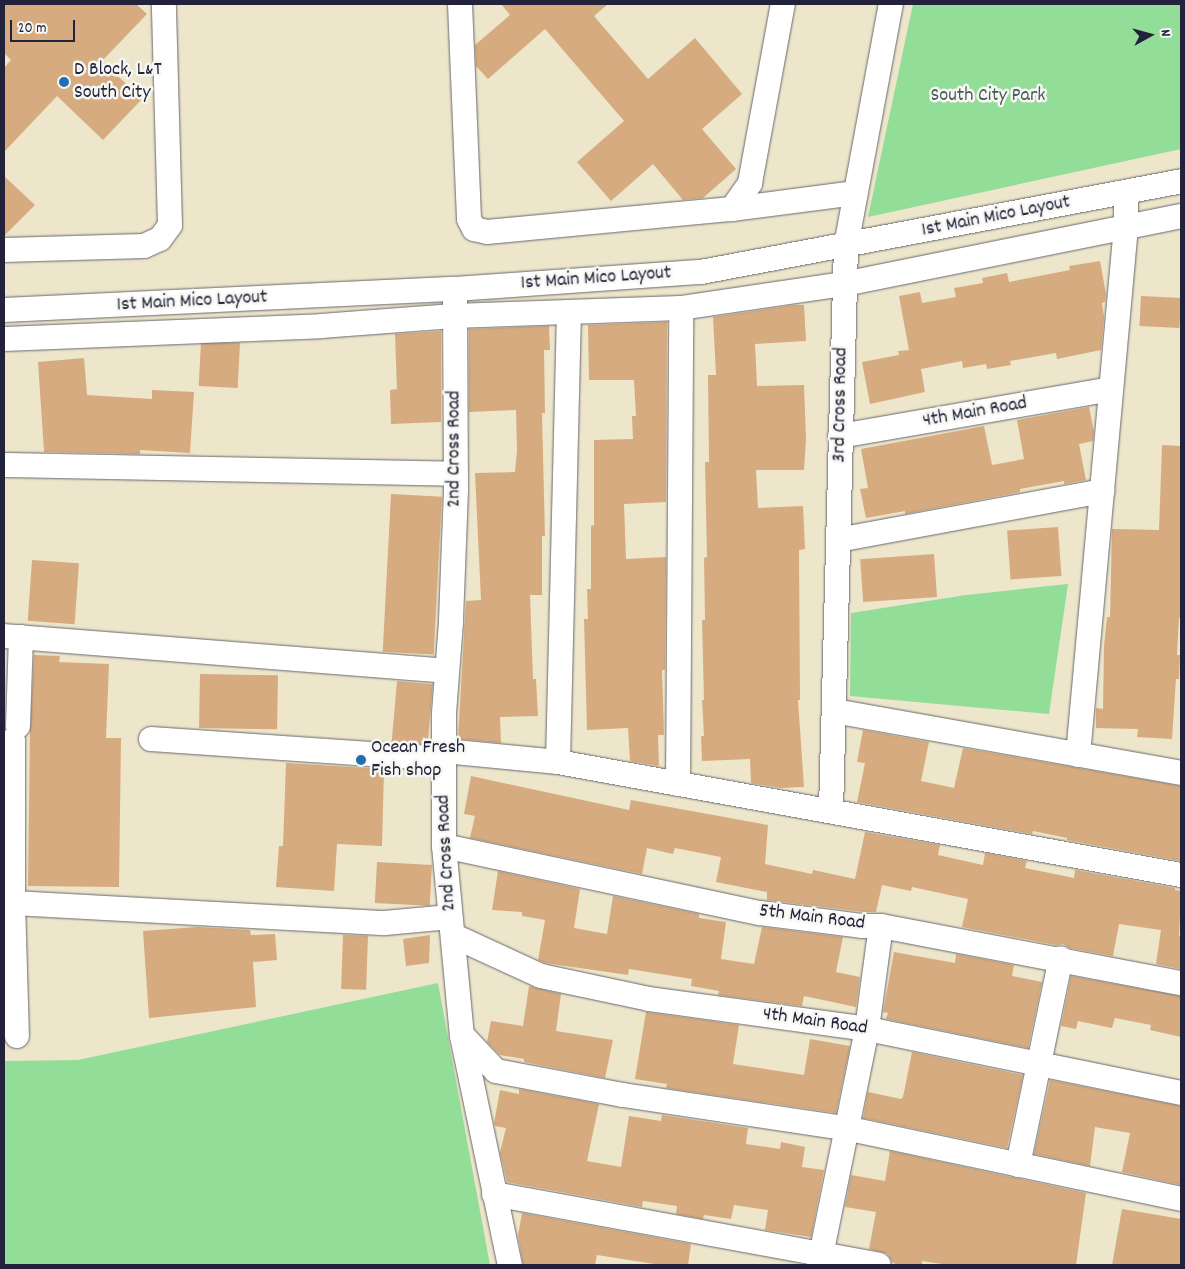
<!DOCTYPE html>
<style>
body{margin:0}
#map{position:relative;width:1185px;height:1269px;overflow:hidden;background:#ede6cb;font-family:Dekko,sans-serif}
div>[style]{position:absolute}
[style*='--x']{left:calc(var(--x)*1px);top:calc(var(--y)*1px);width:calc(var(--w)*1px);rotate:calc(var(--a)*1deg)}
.green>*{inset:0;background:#92dd98}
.building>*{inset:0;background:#d6ab7f;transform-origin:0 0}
.roads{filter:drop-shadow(0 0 1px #69676d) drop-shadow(0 0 1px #69676d)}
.minor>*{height:24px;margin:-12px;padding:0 12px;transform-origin:12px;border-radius:12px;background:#fff}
.dots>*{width:14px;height:14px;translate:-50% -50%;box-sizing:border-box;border:2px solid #f6f6f2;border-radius:50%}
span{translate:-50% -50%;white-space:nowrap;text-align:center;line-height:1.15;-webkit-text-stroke:5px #f6f6f2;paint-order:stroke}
.poi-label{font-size:20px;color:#22223b}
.left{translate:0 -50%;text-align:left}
.park-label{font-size:20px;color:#445a57}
.street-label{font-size:20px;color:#22223b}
.frame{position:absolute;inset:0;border:5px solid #22223b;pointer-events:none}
.north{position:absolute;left:1125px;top:10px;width:50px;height:50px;-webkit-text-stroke:4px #f6f6f2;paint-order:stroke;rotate:83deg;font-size:14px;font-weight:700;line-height:20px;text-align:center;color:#22223b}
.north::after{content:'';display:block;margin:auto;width:18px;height:22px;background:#22223b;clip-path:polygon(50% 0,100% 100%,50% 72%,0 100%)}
.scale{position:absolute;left:10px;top:20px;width:65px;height:22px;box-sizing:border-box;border:2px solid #22223b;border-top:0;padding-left:6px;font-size:15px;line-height:18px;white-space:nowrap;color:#22223b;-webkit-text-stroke:4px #f6f6f2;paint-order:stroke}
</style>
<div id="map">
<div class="green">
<div style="clip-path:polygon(913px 4px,1181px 4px,1181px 149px,868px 217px)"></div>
<div style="clip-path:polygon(1068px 584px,1049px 714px,850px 696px,851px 613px,966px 595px)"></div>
<div style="clip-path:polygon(438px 983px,490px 1265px,4px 1265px,4px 1061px,78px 1060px)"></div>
</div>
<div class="building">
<div style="clip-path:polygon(4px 4px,136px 4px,147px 14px,102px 61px,142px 99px,103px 140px,57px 96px,4px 152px,4px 68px,11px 60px,4px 53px)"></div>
<div style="clip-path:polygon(501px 4px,608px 4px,594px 16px,648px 79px,695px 38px,742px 94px,702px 129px,736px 169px,703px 198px,683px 200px,653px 164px,611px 201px,577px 162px,624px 121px,545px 29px,488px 79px,476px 66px,475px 45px,510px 15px)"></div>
<div style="clip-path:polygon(4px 176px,35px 205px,4px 236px)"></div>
<div style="clip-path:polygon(1100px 261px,1106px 294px,1105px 302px,1102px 303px,1104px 317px,1101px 350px,1057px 359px,1056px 353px,1010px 361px,1011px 365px,987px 369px,986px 364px,963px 368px,962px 361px,921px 369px,925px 392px,870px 404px,862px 362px,899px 355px,898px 351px,909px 350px,899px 296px,920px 292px,922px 303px,956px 297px,954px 288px,983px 283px,982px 278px,1007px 273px,1009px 282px,1070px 270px,1069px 266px)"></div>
<div style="left:1141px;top:296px;width:40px;height:30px;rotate:3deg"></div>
<div style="clip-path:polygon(794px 305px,804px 305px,806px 341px,755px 344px,757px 386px,804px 385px,806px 438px,804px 470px,756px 470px,758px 508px,803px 506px,805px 549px,799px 550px,800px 700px,798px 700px,804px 787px,781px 788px,751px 783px,750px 759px,702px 761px,701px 736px,704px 736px,702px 700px,704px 700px,702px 620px,705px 620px,704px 558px,707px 557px,705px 462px,709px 462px,708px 375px,716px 375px,713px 317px)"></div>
<div style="clip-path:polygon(667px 322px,666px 502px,624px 504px,626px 559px,666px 557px,665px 670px,662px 670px,664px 735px,658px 735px,659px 766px,630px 761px,628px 728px,587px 730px,584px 619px,588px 619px,587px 589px,591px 589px,591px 526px,594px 525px,594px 440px,633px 439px,632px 416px,636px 416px,634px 380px,589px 380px,588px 325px)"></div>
<div style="clip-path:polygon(549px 326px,550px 350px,544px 350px,545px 413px,542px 413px,545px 536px,542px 536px,542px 595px,530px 595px,533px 679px,536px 679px,538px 716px,500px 717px,501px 743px,458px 739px,466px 601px,481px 600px,475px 473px,515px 472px,517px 451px,516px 410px,469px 412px,469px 329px)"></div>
<div style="clip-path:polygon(441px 331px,441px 422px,391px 424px,390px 390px,397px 389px,395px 334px)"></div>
<div style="left:240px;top:343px;width:45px;height:39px;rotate:93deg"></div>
<div style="clip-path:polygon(84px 358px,87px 395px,152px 399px,152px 390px,194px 392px,190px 453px,140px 450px,140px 454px,44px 452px,38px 362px)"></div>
<div style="clip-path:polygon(1089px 407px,1094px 432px,1093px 441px,1079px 444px,1086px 480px,1064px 484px,1064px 481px,1020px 489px,1020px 492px,905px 514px,905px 511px,866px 518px,860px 489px,868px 488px,861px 449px,984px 426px,992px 465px,1024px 459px,1017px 420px)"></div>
<div style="clip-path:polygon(1162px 445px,1181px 446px,1181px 618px,1179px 618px,1177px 655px,1180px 655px,1179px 679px,1176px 679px,1172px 739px,1137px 737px,1138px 729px,1096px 728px,1096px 708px,1103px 709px,1104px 646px,1107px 617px,1110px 617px,1112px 529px,1159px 530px)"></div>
<div style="left:391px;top:494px;width:51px;height:158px;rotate:3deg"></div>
<div style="left:1058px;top:527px;width:49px;height:51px;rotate:86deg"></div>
<div style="left:934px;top:554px;width:43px;height:74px;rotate:86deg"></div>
<div style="left:32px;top:560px;width:47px;height:61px;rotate:4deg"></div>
<div style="clip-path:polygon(34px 655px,60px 656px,59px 662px,109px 664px,106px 738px,121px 738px,119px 887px,28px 886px,30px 731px)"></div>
<div style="left:200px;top:674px;width:78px;height:54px;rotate:1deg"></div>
<div style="left:397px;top:681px;width:36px;height:61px;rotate:5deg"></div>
<div style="clip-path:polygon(863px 730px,929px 742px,921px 781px,954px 788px,963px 748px,1181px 786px,1181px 861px,1067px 840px,1067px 838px,1033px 831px,1032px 834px,857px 802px,865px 763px,857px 762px)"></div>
<div style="clip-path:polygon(286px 763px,384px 769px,382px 846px,337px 844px,334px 891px,276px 887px,279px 846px,283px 846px)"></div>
<div style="clip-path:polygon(471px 776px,629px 810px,631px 800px,768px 825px,765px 864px,812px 874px,813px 870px,855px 879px,865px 832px,940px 845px,938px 855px,983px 865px,985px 853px,1027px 861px,1025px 868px,1074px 878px,1075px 870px,1175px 888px,1175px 890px,1181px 891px,1179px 936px,1181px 937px,1181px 969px,1156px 964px,1161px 930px,1119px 924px,1113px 956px,1070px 948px,1063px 944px,1056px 945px,962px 927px,968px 899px,912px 887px,911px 891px,882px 885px,876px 912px,864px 912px,767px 900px,767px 892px,716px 882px,721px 857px,675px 848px,673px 854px,647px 848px,642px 874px,470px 838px,475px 816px,464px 814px)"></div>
<div style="left:377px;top:862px;width:55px;height:41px;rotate:3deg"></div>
<div style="clip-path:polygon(498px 871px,580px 889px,574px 928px,607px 934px,613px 896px,699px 914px,699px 918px,726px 922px,721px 959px,754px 964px,762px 927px,843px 937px,836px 972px,860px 977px,856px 1007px,804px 996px,802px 1006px,718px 995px,719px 991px,691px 986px,692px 979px,629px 969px,628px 975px,545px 963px,538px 960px,545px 920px,522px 916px,522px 912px,492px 910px)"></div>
<div style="clip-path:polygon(197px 927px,250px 930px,251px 935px,275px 934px,277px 960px,253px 962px,256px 1007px,149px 1018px,143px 931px)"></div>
<div style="left:343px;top:935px;width:25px;height:54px;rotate:2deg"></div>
<div style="clip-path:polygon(430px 935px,429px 963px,406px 966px,403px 939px)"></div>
<div style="clip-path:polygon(894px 952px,955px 963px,956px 954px,1014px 965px,1012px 976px,1042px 982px,1028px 1048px,886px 1019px,888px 1013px,883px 1012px)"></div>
<div style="clip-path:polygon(1071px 976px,1181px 996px,1181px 1037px,1150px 1030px,1151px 1025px,1115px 1018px,1112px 1028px,1078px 1021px,1076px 1029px,1061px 1026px)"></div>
<div style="clip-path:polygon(529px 986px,561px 994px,556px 1031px,613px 1040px,605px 1078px,524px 1062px,524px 1059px,500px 1055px,487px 1042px,491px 1021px,523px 1026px)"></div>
<div style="clip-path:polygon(646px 1012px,739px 1025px,733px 1064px,804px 1075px,810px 1039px,850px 1046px,836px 1113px,666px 1088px,667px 1084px,635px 1079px)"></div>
<div style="clip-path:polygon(912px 1052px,1023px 1075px,1007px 1148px,863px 1118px,868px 1092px,901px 1099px,903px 1097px)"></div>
<div style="clip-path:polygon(1050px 1080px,1181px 1106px,1181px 1185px,1122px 1172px,1130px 1133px,1095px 1127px,1090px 1166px,1034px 1154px)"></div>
<div style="clip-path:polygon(519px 1089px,599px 1104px,587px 1161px,621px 1167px,629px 1116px,661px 1121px,662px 1115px,748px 1128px,746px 1144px,780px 1149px,781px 1142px,805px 1147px,802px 1167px,824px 1170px,811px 1237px,765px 1230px,768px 1210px,734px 1205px,731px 1219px,704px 1215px,703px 1219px,676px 1214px,677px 1206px,643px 1201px,642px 1207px,507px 1182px,500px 1152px,506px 1128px,495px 1126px,494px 1123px,500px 1090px,519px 1094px)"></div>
<div style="clip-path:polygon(890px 1151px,1086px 1193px,1076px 1265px,949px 1265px,922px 1261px,922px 1265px,897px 1265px,892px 1262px,888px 1254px,869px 1249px,876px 1212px,845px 1207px,851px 1175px,885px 1181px)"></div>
<div style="clip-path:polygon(1122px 1209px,1181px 1219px,1181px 1265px,1112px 1265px)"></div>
<div style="clip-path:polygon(522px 1213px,691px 1244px,688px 1265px,661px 1265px,597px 1255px,595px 1265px,523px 1265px,518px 1235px)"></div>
</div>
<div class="roads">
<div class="minor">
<div style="--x:460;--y:4;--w:215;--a:87.6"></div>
<div style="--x:469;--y:219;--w:11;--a:63"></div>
<div style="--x:474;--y:229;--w:13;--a:13"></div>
<div style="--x:487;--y:232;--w:246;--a:-5.4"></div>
<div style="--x:732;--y:209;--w:32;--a:-55"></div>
<div style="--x:750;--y:183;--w:182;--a:-79.6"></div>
<div style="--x:732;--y:209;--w:124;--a:-7.4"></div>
<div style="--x:4;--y:250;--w:140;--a:-1.6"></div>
<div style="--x:144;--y:246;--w:17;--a:-24"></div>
<div style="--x:160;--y:239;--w:17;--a:-54"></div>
<div style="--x:170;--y:225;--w:221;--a:-91.6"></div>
<div style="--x:455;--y:301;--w:189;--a:89.7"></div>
<div style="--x:456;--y:490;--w:132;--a:92.2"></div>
<div style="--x:451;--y:622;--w:92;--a:94.4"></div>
<div style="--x:444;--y:714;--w:132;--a:90"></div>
<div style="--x:444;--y:846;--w:191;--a:84.6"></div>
<div style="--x:462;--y:1036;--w:234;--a:78.2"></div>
<div style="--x:4;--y:310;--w:451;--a:-2.7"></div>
<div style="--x:455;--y:289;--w:247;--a:-4"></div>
<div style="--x:701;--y:272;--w:489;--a:-10.7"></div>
<div style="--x:4;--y:339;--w:317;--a:-2.3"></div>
<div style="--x:321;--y:326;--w:133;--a:-4.3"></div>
<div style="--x:454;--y:316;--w:227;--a:-2"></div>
<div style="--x:681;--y:308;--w:165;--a:-8.4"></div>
<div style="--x:844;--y:284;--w:344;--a:-11.4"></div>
<div style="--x:840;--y:436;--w:275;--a:-9.8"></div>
<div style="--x:4;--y:465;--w:452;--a:1.1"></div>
<div style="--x:838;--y:540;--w:269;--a:-10.5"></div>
<div style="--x:4;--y:636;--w:444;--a:4.5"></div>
<div style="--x:834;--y:711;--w:352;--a:10.1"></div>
<div style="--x:18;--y:726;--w:89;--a:-88.1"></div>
<div style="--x:151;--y:739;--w:293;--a:3.9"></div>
<div style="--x:13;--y:740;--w:163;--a:90"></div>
<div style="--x:13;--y:903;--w:133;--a:88.3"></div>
<div style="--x:444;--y:751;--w:115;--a:5.5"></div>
<div style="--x:558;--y:762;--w:633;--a:10.28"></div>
<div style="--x:1078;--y:755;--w:530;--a:-84.81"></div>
<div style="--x:1126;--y:227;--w:35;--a:-90"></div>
<div style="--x:558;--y:762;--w:449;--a:-88.6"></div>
<div style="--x:678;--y:784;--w:476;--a:-89.6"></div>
<div style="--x:831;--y:811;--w:565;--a:-88.48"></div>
<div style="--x:846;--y:246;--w:246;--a:-79.5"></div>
<div style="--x:444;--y:846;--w:323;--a:12"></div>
<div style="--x:760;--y:913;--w:104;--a:7.2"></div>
<div style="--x:863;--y:926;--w:18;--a:0"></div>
<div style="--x:881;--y:926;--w:305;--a:10.8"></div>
<div style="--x:13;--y:903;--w:373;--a:3.1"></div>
<div style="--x:385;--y:923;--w:65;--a:-5.3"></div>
<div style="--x:454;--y:936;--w:96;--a:24.7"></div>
<div style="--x:541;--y:976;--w:110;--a:12"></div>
<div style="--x:649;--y:999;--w:220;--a:7.8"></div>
<div style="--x:867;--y:1029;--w:320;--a:11.5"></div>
<div style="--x:463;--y:1036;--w:48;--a:46.7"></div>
<div style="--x:496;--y:1071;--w:129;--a:10.7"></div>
<div style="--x:623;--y:1095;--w:224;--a:8.5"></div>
<div style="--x:845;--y:1128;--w:343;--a:11.9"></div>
<div style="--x:1018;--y:1165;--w:211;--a:-78.3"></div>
<div style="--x:494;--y:1194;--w:391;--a:10.4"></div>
<div style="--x:819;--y:1265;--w:241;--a:-78.5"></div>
<div style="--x:867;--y:1029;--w:104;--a:-82.3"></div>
</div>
</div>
<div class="dots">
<div style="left:64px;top:82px;background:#1f6fb2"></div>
<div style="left:361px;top:760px;background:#1f6fb2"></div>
</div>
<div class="poi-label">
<span class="left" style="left:74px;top:82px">D Block, L&amp;T<br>South City</span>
<span class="left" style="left:371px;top:760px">Ocean Fresh<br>Fish shop</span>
</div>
<div class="park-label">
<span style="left:988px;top:96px">South City Park</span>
</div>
<div class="street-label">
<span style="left:996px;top:217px;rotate:-11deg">1st Main Mico Layout</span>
<span style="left:596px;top:279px;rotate:-4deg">1st Main Mico Layout</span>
<span style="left:192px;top:302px;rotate:-3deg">1st Main Mico Layout</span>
<span style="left:841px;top:405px;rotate:-89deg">3rd Cross Road</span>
<span style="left:975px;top:413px;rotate:-10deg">4th Main Road</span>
<span style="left:455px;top:449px;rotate:-90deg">2nd Cross Road</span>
<span style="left:447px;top:853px;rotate:-93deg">2nd Cross Road</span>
<span style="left:812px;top:918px;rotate:7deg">5th Main Road</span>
<span style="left:815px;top:1022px;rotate:8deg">4th Main Road</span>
</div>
<div class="frame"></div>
<div class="north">N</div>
<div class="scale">20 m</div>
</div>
